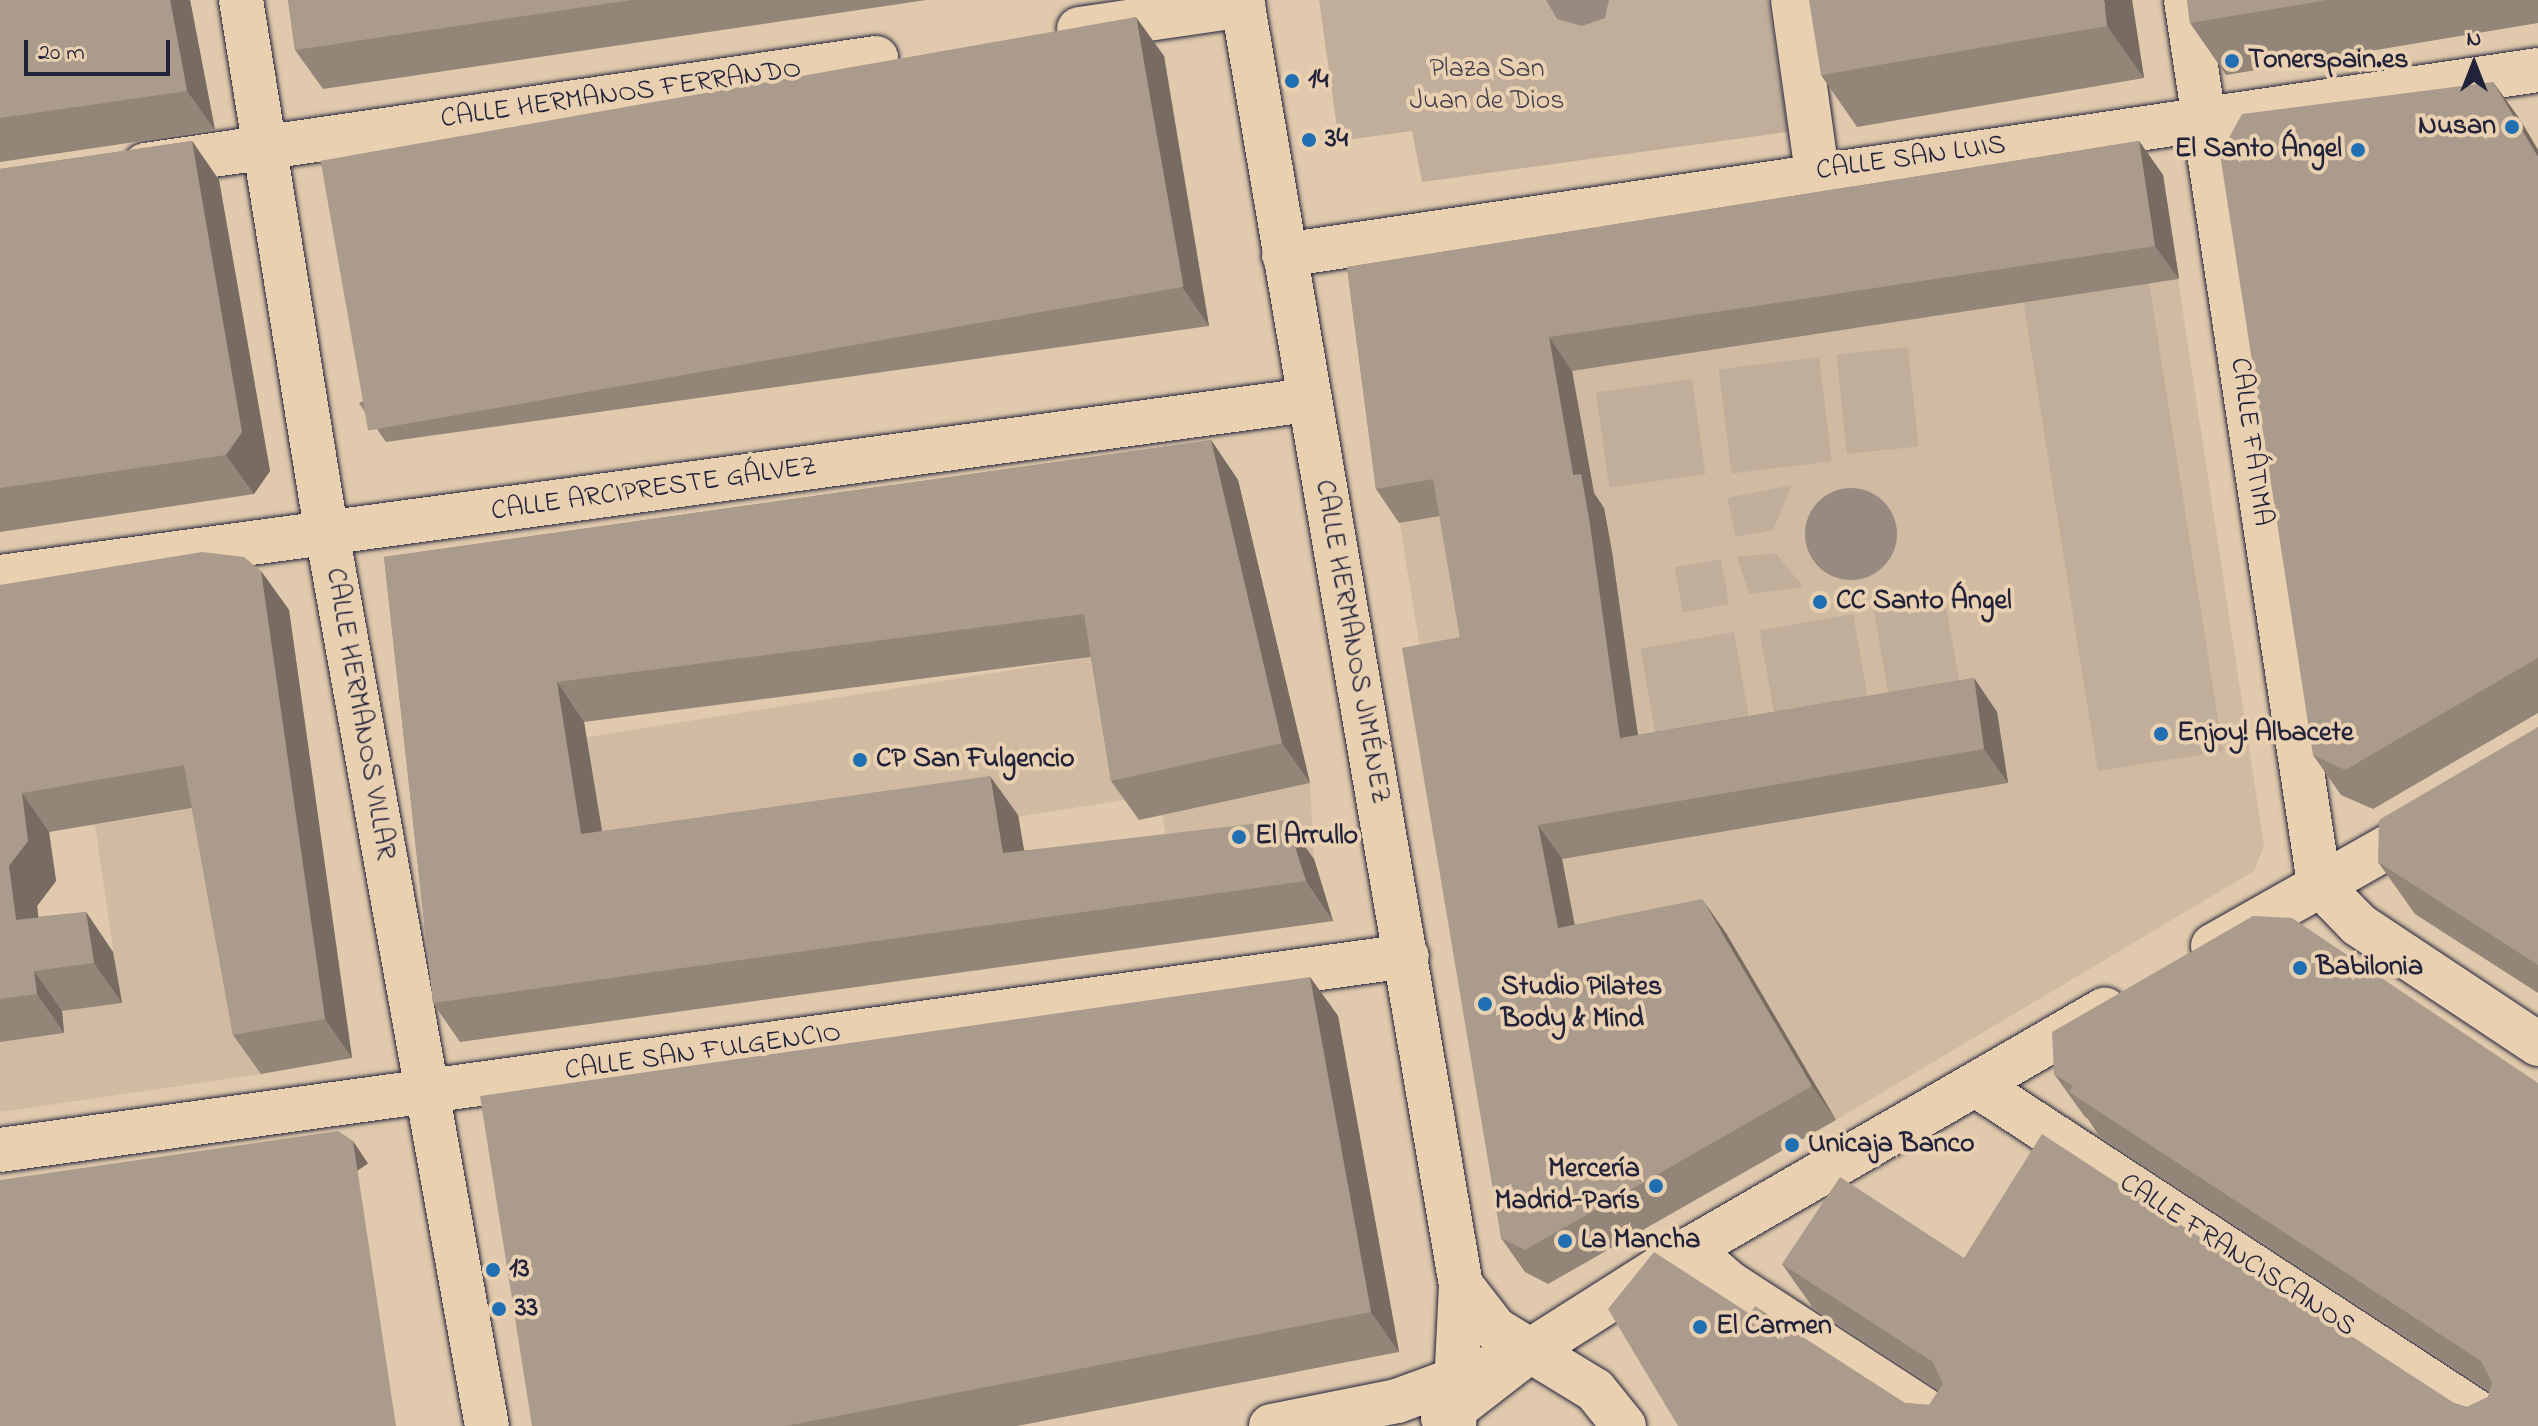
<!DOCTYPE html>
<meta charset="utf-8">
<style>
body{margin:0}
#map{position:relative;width:2538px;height:1426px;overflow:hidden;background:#e0c9ac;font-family:"Indie Flower",sans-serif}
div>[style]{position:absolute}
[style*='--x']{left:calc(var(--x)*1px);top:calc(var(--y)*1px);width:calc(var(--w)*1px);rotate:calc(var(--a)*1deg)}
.built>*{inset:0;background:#d0bba2;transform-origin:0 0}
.green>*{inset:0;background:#c0ae9a;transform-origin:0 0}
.water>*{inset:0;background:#988981}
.round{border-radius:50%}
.roads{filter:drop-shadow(0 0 2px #22223b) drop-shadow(0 0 2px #22223b)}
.street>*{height:44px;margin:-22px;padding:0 22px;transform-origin:22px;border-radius:22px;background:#e8d0b1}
.wall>*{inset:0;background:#938578}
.shaded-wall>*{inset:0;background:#786c62;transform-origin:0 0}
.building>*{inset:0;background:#ab9b8c;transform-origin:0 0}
.dots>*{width:22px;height:22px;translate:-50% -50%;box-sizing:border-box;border:4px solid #e8d0b1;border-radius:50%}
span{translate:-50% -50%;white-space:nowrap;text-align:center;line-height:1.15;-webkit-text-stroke:8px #e8d0b1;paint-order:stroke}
.poi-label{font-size:28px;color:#22223b;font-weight:700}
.left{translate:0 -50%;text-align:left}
.right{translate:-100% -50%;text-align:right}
.park-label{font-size:28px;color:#423e4e}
.street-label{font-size:28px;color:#22223b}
.north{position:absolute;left:2434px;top:24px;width:80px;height:80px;-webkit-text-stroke:6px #e8d0b1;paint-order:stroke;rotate:0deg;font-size:22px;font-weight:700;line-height:32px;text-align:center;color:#22223b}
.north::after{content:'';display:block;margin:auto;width:28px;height:36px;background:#22223b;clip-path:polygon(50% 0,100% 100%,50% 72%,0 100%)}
.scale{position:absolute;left:24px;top:40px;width:146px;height:36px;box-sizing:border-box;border:4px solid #22223b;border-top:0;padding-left:10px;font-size:24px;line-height:28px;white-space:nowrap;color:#22223b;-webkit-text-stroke:6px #e8d0b1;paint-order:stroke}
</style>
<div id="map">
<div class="built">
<div style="clip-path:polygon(2164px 187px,2264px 846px,2254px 871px,1836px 1120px,1726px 933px,1466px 933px,1372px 352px)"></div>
<div style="left:1112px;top:654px;width:146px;height:532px;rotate:81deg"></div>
<div style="clip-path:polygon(1310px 783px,1314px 859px,1174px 875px,1162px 815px)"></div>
<div style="clip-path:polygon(211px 805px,261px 1074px,0 1112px,0 1042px,64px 1033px,62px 1011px,121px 1003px,95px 825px)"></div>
</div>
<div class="green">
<div style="clip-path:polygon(1319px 0,1768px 0,1788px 132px,1422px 182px,1412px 131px,1339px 141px)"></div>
<div style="left:2149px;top:283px;width:474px;height:127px;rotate:81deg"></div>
<div style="left:1908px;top:347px;width:100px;height:72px;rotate:84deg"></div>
<div style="left:1819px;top:357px;width:105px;height:101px;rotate:83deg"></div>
<div style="left:1692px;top:379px;width:96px;height:97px;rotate:82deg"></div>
<div style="clip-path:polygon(1792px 485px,1773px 530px,1736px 537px,1727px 498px)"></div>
<div style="clip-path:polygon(1776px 553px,1803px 587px,1749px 594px,1737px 557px)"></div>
<div style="left:1721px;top:559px;width:46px;height:47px;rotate:80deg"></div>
<div style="left:1944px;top:594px;width:101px;height:72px;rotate:80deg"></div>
<div style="left:1853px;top:614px;width:90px;height:95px;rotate:80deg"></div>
<div style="left:1734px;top:632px;width:87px;height:95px;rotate:80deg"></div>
</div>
<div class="water">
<div style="clip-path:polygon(1546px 0,1609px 0,1605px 18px,1582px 26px,1557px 19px)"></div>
<div class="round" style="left:1805px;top:488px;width:92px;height:92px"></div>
</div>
<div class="roads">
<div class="street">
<div style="--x:241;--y:0;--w:505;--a:80.89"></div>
<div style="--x:321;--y:499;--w:942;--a:79.85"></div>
<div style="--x:1242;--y:0;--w:1304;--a:80.33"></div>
<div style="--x:1461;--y:1285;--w:141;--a:92.8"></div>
<div style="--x:1793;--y:0;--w:174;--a:82.1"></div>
<div style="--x:2186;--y:0;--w:894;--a:81.44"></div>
<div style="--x:2319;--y:884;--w:57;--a:45.7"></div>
<div style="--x:2359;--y:925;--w:215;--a:33.6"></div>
<div style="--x:1079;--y:29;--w:166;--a:-8.3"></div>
<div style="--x:145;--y:165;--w:739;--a:-8.33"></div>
<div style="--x:1284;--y:255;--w:1268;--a:-8.39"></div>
<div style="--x:0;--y:577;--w:1320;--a:-7.71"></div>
<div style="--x:2213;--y:946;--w:373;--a:-29.5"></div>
<div style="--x:1976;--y:1085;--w:624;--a:33.15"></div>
<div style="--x:0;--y:1150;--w:1420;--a:-7.85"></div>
<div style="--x:1690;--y:1249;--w:52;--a:41.1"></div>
<div style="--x:1729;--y:1283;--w:262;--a:33"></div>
<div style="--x:1461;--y:1285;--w:56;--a:52.3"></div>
<div style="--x:1495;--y:1329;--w:117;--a:31.4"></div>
<div style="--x:1595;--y:1390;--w:46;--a:51.1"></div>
<div style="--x:1443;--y:1418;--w:111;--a:-37.7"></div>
<div style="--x:1531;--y:1350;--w:188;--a:-32.4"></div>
<div style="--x:1690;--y:1249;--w:479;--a:-30"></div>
<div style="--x:1271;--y:1426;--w:128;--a:-11.2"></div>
<div style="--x:1397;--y:1401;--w:93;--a:-20.2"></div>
</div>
</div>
<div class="wall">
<div style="clip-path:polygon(0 0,190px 0,215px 130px,0 162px)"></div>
<div style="clip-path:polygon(288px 0,926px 0,323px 89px,295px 50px)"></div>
<div style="clip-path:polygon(2132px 0,2144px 78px,1857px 127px,1821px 75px)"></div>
<div style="clip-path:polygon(2187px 0,2538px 0,2538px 23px,2226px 75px,2190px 23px)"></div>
<div style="clip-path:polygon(1164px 56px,1209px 326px,386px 442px,359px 403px)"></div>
<div style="clip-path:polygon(2493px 82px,2521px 121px,2538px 150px,2538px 713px,2373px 809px,2341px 795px,2313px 755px)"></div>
<div style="clip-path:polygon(192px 141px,219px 180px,270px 471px,254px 494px,0 532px,0 169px)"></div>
<div style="clip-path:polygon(2139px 141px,2163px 175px,2179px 279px,1572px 371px,1594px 493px,1604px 508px,1612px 552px,1638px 735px,1974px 678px,1997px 712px,2008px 783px,1562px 859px,1574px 925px,1726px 933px,1836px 1120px,1548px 1284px,1525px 1272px,1501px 1238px,1460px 637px,1440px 516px,1399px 523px,1376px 489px,1347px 267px)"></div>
<div style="clip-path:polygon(1211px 440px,1238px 480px,1310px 783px,1139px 820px,1111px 781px,1091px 657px,584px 722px,602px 831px,1018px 815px,1024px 850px,1314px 859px,1333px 921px,460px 1042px,433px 1003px,384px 557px)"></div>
<div style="clip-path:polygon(261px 571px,289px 610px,352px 1058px,261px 1074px,233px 1035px,192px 808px,49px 832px,56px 881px,37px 906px,38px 917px,86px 912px,113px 952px,122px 1003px,62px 1011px,64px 1033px,0 1042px,0 585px)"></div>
<div style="clip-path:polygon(2538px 727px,2538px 993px,2415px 914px,2378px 862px)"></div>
<div style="clip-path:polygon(2253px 916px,2538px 1426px,1678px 1426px,1750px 1314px,1905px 1403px,1929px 1405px,1939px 1390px,1813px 1308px,1782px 1264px,1964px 1258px,2467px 1407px,2488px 1397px,2490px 1391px,2099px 1136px,2088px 1119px,2085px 1117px,2054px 1074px)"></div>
<div style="clip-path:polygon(1310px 977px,1338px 1016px,1399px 1352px,1017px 1426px,532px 1426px)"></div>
</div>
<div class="shaded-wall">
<div style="clip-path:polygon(170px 0,190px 0,215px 130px,187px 91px)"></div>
<div style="clip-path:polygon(2104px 0,2132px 0,2144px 78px,2107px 26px)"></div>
<div style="clip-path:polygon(1136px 17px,1164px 56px,1209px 326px,1182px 287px)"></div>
<div style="clip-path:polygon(2493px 82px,2521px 121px,2538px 150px,2538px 157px)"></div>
<div style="clip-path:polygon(192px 141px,219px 180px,270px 471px,254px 494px,226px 455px)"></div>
<div style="clip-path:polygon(2139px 141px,2163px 175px,2179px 279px,2155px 246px)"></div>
<div style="clip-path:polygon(1549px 337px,1572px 371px,1594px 493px,1604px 508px,1612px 552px,1643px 772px,1620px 738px)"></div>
<div style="clip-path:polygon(1211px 440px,1238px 480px,1310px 783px,1282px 743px)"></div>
<div style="clip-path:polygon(261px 571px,289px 610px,352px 1058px,325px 1019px)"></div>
<div style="clip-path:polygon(1974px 678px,1997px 712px,2008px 783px,1984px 749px)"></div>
<div style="clip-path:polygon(557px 682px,584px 722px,609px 874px,581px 834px)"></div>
<div style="clip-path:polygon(990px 776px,1018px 815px,1031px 892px,1003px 853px)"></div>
<div style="clip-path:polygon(22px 793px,49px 832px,56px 881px,37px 906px,44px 959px,16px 920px,9px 866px)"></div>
<div style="clip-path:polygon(1286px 820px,1314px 859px,1333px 921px,1306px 881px)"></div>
<div style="clip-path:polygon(1538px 825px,1562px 859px,1582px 962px,1558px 928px)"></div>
<div style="clip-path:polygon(1702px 899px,1726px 933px,1836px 1120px,1812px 1086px)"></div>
<div style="clip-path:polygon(86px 912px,113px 952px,122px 1003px,94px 963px)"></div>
<div style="clip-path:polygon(34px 971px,62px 1011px,64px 1033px,37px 994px)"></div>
<div style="clip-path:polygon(1310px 977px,1338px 1016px,1399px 1352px,1371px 1312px)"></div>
<div style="left:353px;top:1141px;width:27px;height:288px;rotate:56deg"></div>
</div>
<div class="building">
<div style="clip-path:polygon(0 0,170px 0,187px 91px,0 118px)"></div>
<div style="clip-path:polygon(288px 0,632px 0,295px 50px)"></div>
<div style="clip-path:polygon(1809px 0,2104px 0,2107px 26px,1821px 75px)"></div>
<div style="clip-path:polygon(2187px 0,2327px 0,2190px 23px)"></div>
<div style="left:1136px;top:17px;width:274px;height:828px;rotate:80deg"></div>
<div style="clip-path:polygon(2493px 82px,2538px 157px,2538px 658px,2345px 770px,2313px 755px,2220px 154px,2242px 114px)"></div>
<div style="clip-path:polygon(192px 141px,242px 432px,226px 455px,0 488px,0 169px)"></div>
<div style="clip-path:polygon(2139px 141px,2155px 246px,1549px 337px,1573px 475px,1581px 474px,1589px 518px,1620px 738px,1974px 678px,1984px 749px,1538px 825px,1558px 928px,1702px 899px,1812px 1086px,1525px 1250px,1501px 1238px,1402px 648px,1460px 637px,1433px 479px,1376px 489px,1347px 267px)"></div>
<div style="clip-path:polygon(1211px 440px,1282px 743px,1111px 781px,1084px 614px,557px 682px,581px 834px,990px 776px,1003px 853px,1286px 820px,1306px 881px,433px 1003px,384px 557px)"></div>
<div style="clip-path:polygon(202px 552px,244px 557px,261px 571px,325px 1019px,233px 1035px,184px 765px,22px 793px,28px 841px,9px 866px,16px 920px,86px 912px,94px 963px,34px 971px,37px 994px,0 999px,0 585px)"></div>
<div style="clip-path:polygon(2538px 727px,2538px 965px,2378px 862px,2379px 820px)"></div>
<div style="clip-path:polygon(2253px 916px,2292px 918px,2538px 1083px,2538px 1426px,1678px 1426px,1608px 1309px,1654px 1252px,1750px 1314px,1755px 1306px,1905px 1403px,1929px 1405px,1943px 1384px,1933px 1362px,1782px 1264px,1840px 1177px,1964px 1258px,2042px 1134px,2454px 1403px,2467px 1407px,2488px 1397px,2492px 1383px,2481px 1361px,2069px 1092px,2073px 1086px,2054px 1074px,2052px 1032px)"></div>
<div style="clip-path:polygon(1310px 977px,1371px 1312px,786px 1426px,532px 1426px,480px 1096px)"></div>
<div style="clip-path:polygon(338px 1131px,353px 1141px,396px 1426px,0 1426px,0 1180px)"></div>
</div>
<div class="dots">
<div style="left:2232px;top:61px;background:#1f6fb2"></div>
<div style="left:1292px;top:81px;background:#1f6fb2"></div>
<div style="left:2512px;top:127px;background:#1f6fb2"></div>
<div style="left:1309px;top:140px;background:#1f6fb2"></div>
<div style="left:2358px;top:150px;background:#1f6fb2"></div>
<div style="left:1820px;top:602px;background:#1f6fb2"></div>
<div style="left:2161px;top:734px;background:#1f6fb2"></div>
<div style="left:860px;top:760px;background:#1f6fb2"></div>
<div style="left:1239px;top:837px;background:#1f6fb2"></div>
<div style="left:2300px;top:968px;background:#1f6fb2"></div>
<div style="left:1485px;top:1004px;background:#1f6fb2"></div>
<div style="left:1792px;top:1145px;background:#1f6fb2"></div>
<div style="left:1656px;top:1186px;background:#1f6fb2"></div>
<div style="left:1565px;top:1241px;background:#1f6fb2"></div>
<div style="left:493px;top:1270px;background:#1f6fb2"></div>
<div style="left:499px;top:1309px;background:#1f6fb2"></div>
<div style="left:1700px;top:1327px;background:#1f6fb2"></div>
</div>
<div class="poi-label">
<span class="left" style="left:2248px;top:61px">Tonerspain.es</span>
<span class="left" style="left:1308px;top:81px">14</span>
<span class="right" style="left:2496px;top:127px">Nusan</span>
<span class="left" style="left:1325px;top:140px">34</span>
<span class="right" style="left:2342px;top:150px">El Santo Ángel</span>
<span class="left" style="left:1836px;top:602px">CC Santo Ángel</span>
<span class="left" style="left:2177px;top:734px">Enjoy! Albacete</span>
<span class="left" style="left:876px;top:760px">CP San Fulgencio</span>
<span class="left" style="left:1255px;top:837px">El Arrullo</span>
<span class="left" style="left:2316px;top:968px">Babilonia</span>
<span class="left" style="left:1501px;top:1004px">Studio Pilates<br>Body &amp; Mind</span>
<span class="left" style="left:1808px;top:1145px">Unicaja Banco</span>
<span class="right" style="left:1640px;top:1186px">Mercería<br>Madrid-París</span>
<span class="left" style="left:1581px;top:1241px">La Mancha</span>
<span class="left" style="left:509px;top:1270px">13</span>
<span class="left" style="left:515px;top:1309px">33</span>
<span class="left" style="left:1716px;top:1327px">El Carmen</span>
</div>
<div class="park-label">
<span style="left:1487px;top:86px">Plaza San<br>Juan de Dios</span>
</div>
<div class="street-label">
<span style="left:621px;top:95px;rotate:-8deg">CALLE HERMANOS FERRANDO</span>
<span style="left:1911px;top:159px;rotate:-8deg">CALLE SAN LUIS</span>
<span style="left:2250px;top:442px;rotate:82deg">CALLE FÁTIMA</span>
<span style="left:654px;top:490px;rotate:-8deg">CALLE ARCIPRESTE GÁLVEZ</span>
<span style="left:1351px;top:642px;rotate:80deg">CALLE HERMANOS JIMÉNEZ</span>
<span style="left:359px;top:714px;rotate:80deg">CALLE HERMANOS VILLAR</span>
<span style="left:703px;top:1053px;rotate:-8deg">CALLE SAN FULGENCIO</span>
<span style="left:2237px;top:1256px;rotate:33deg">CALLE FRANCISCANOS</span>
</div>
<div class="north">N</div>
<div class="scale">20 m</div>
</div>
